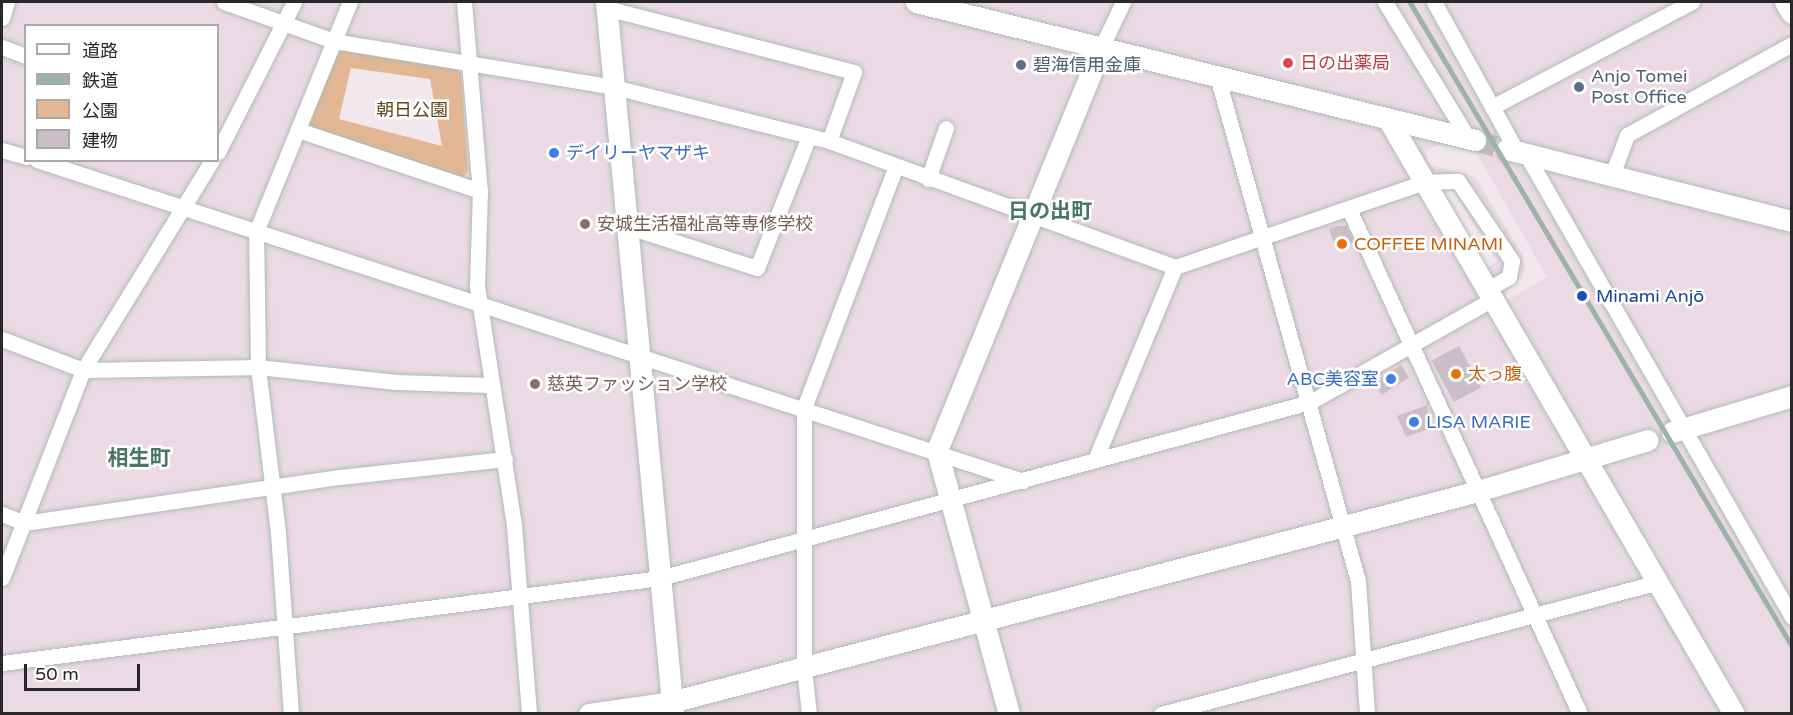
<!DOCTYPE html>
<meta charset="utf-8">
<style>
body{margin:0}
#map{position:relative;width:1793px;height:715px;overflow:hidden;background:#ebd9e4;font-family:"Varela Round","Noto Sans JP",sans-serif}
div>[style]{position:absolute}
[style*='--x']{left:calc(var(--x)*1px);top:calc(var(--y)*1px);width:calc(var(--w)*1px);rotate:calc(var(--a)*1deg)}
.green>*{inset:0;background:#e3b794}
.plaza>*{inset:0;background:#f3e7ee;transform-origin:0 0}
.building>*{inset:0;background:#ccbec7;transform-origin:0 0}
.secondary-tunnel>*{height:21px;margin-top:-10.5px;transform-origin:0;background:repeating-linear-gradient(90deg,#c4b6be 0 21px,transparent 0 31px)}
.roads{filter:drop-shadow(0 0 2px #adbcb6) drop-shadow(0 0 2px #adbcb6)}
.street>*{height:15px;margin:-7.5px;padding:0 7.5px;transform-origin:7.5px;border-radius:7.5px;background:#fff}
.secondary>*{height:21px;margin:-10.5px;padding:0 10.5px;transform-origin:10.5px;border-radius:10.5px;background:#fff}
.rail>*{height:4.5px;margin:-2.25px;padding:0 2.25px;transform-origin:2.25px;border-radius:2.25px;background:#9cb3aa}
.dots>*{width:16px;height:16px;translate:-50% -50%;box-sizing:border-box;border:3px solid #fff;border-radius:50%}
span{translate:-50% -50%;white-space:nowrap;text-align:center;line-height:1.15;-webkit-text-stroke:5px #fff;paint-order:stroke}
.health-label{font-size:18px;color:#be3a42}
.left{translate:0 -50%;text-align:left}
.service-label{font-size:18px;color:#4e5e75}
.park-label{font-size:18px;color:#644418}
.shop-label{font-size:18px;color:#366cbe}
.right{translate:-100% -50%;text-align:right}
.education-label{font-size:18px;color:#785e54}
.food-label{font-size:18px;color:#c56008}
.transit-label{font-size:18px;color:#164399}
.quarter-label{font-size:21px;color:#487865;font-weight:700}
.frame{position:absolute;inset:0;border:3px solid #282828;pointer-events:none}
.legend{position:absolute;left:24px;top:24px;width:195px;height:138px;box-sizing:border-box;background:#fff;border:2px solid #a9a9a9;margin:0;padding:8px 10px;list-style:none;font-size:18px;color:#282828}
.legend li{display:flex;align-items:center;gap:12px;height:30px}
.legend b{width:30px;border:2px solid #a9a9a9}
.scale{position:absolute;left:24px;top:664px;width:116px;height:27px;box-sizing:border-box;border:3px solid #282828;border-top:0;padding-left:8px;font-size:18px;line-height:21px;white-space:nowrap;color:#282828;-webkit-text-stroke:4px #fff;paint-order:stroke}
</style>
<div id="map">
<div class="green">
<div style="clip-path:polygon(342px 50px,455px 67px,461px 74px,468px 171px,463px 177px,311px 128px,309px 122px,335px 56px)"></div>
</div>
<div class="plaza">
<div style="clip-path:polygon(351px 68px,430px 79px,442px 146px,339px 119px)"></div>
<div style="clip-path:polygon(1441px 144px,1476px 152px,1547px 277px,1504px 302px,1506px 289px,1525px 272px,1523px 256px,1475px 177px,1431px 165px,1427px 159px,1426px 151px)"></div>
<div style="left:1450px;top:186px;width:89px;height:12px;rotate:58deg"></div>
</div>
<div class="building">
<div style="clip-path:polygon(1336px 226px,1346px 226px,1354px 242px,1336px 249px,1329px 229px)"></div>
<div style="left:1459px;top:346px;width:47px;height:31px;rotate:62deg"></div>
<div style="left:1401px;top:365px;width:15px;height:32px;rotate:58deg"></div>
<div style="clip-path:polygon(1427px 405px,1431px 428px,1406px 437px,1397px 416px)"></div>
</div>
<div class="secondary-tunnel">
<div style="--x:1475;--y:140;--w:33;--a:16"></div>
</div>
<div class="roads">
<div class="street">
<div style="--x:224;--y:2;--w:117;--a:19.5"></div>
<div style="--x:334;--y:41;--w:284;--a:9.3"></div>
<div style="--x:614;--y:87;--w:222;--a:14.1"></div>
<div style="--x:829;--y:141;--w:368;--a:20"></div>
<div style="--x:1175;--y:267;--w:263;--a:-18.8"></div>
<div style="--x:1424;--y:182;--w:34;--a:-2"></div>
<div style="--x:1458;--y:181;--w:97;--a:56"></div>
<div style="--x:1512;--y:261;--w:16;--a:101"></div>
<div style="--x:1509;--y:277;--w:24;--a:150"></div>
<div style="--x:464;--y:2;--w:190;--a:85.2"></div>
<div style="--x:480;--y:191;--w:95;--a:91.8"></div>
<div style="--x:477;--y:286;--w:243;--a:81.2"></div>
<div style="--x:514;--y:526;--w:189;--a:85.4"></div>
<div style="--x:1385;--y:2;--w:159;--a:58.6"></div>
<div style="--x:1434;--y:2;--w:171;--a:61"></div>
<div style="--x:606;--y:8;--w:256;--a:14.5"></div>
<div style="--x:854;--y:72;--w:73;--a:109.9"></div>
<div style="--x:2;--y:18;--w:17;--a:-73"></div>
<div style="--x:2;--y:47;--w:26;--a:21"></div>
<div style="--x:1101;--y:48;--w:51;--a:-64.4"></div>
<div style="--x:1218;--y:79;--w:521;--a:74.42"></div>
<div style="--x:1358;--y:581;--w:133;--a:86.1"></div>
<div style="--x:1492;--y:107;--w:226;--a:-27.7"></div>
<div style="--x:298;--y:130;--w:192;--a:18.5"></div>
<div style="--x:2;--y:150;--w:25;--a:16"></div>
<div style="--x:218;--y:152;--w:168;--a:-63.1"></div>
<div style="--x:1527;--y:156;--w:532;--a:60.11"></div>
<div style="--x:37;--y:160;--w:1037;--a:18.03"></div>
<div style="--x:1612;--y:175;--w:43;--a:-69.4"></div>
<div style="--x:1627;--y:135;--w:188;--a:-28.9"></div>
<div style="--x:928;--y:179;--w:54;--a:-70.6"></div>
<div style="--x:1349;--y:209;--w:555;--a:65.42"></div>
<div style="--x:629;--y:227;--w:134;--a:17.8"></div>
<div style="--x:757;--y:268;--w:142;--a:-68.5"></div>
<div style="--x:2;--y:339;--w:87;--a:20.9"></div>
<div style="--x:83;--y:370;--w:175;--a:-1"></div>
<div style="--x:258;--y:367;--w:139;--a:6.2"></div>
<div style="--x:396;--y:382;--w:93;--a:1.8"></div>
<div style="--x:1095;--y:460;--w:209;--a:-67.5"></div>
<div style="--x:2;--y:514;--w:24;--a:22"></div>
<div style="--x:24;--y:523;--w:319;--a:-8.3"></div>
<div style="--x:340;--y:477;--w:166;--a:-6.2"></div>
<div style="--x:2;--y:578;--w:223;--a:-68.7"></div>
<div style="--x:83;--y:370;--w:246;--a:-58.4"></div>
<div style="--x:2;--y:663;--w:663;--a:-7.36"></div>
<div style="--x:660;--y:578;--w:673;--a:-15.15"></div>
<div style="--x:1310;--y:402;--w:210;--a:-29.4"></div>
<div style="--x:291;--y:714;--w:181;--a:-94.1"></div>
<div style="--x:278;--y:533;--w:167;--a:-96.9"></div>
<div style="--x:258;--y:367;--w:135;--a:-90.8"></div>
<div style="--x:256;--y:232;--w:248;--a:-67.8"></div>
<div style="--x:809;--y:714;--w:46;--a:-96.2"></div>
<div style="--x:804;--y:668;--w:260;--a:-90"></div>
<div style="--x:804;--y:408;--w:257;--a:-69.2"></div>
<div style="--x:1161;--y:714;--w:515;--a:-14.85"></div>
</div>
<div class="secondary">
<div style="--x:606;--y:2;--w:715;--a:84.62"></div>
<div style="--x:916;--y:2;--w:576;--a:13.87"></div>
<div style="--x:1785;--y:2;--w:13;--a:58"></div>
<div style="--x:1388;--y:119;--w:688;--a:59.82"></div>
<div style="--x:1507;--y:149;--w:294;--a:14.2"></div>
<div style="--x:1672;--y:432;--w:125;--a:-16.7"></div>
<div style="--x:589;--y:714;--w:83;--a:-8.3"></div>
<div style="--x:671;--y:702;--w:834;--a:-14.65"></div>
<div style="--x:1478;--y:491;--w:177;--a:-16.7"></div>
<div style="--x:1009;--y:714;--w:274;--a:-105.3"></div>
<div style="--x:937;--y:450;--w:434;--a:-67.8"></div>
</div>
</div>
<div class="rail">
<div style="--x:1410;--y:2;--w:749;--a:59.32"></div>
</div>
<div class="dots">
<div style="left:1288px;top:63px;background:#e0444e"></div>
<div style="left:1021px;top:65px;background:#5c6f8a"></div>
<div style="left:1579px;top:87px;background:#5c6f8a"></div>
<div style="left:554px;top:153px;background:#3f7fe0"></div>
<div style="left:585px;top:224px;background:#8d6e63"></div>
<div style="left:1342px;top:244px;background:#e8710a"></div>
<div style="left:1582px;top:296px;background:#1a4fb4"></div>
<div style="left:1456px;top:374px;background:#e8710a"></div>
<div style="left:1391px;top:379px;background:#3f7fe0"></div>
<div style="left:535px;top:384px;background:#8d6e63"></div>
<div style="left:1414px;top:422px;background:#3f7fe0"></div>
</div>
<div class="health-label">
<span class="left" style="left:1300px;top:63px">日の出薬局</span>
</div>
<div class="service-label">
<span class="left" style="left:1033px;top:65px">碧海信用金庫</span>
<span class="left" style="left:1591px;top:87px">Anjo Tomei<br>Post Office</span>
</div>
<div class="park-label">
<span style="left:412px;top:110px">朝日公園</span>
</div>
<div class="shop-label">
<span class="left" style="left:566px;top:153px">デイリーヤマザキ</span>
<span class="right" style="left:1379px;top:379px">ABC美容室</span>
<span class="left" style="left:1426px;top:422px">LISA MARIE</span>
</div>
<div class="education-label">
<span class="left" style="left:597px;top:224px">安城生活福祉高等専修学校</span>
<span class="left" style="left:547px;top:384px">慈英ファッション学校</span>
</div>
<div class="food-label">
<span class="left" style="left:1354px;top:244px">COFFEE MINAMI</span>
<span class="left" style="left:1468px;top:374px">太っ腹</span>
</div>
<div class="transit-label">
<span class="left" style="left:1596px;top:296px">Minami Anjō</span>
</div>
<div class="quarter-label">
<span style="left:1050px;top:212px">日の出町</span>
<span style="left:139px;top:459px">相生町</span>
</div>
<div class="frame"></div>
<ul class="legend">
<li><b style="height:8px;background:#fff"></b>道路</li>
<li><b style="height:8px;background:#9cb3aa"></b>鉄道</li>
<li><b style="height:16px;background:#e3b794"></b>公園</li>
<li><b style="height:16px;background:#ccbec7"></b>建物</li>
</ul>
<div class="scale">50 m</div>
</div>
